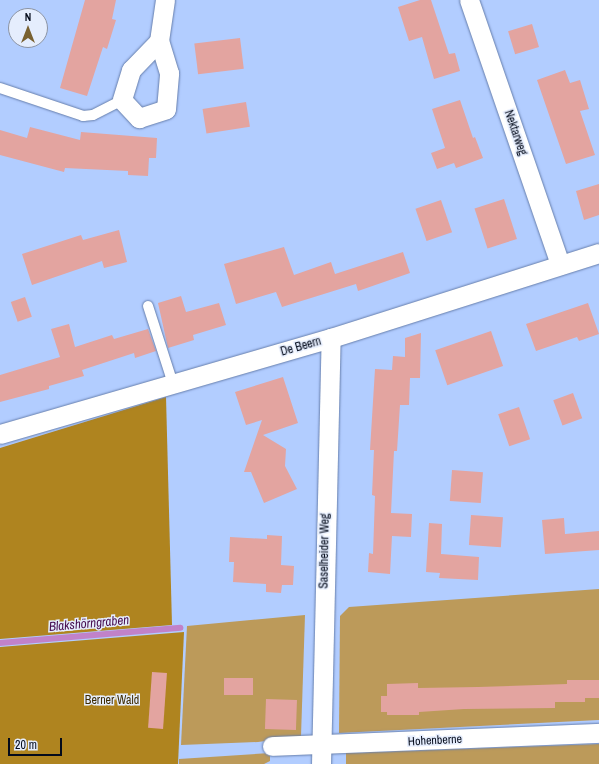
<!DOCTYPE html>
<meta charset="utf-8">
<style>
body{margin:0}
#map{position:relative;width:599px;height:764px;overflow:hidden;background:#b2cdff;font-family:"Archivo Narrow",sans-serif}
div>[style]{position:absolute}
[style*='--x']{left:calc(var(--x)*1px);top:calc(var(--y)*1px);width:calc(var(--w)*1px);rotate:calc(var(--a)*1deg)}
.green>*{inset:0;background:#bc9a5a}
.forest>*{inset:0;background:#af841f}
.stream>*{height:5.5px;margin:-2.75px;padding:0 2.75px;transform-origin:2.75px;border-radius:2.75px;background:#c182c9}
.building>*{inset:0;background:#e3a4a0;transform-origin:0 0}
.roads{filter:drop-shadow(0 0 1px #667eac) drop-shadow(0 0 1px #667eac)}
.service>*{height:10px;margin:-5px;padding:0 5px;transform-origin:5px;border-radius:5px;background:#fff}
.minor>*{height:19px;margin:-9.5px;padding:0 9.5px;transform-origin:9.5px;border-radius:9.5px;background:#fff}
span{translate:-50% -50%;white-space:nowrap;text-align:center;line-height:1.15;-webkit-text-stroke:3px #e5edfd;paint-order:stroke}
.street-label{font-size:12px;color:#040b1b}
.park-label{font-size:12px;color:#3e2c03}
.water-label{font-size:13px;color:#470d4f;font-style:italic}
.north{position:absolute;left:8px;top:8px;width:40px;height:40px;box-sizing:border-box;background:#e5edfd;border:1px solid #8b93a3;border-radius:50%;rotate:0deg;font-size:11px;font-weight:700;line-height:16px;text-align:center;color:#040b1b}
.north::after{content:'';display:block;margin:auto;width:14px;height:18px;background:#796131;clip-path:polygon(50% 0,100% 100%,50% 72%,0 100%)}
.scale{position:absolute;left:8px;top:738px;width:54px;height:18px;box-sizing:border-box;border:2px solid #040b1b;border-top:0;padding-left:5px;font-size:12px;line-height:14px;white-space:nowrap;color:#040b1b;-webkit-text-stroke:3px #e5edfd;paint-order:stroke}
</style>
<div id="map">
<div class="green">
<div style="clip-path:polygon(599px 589px,599px 720px,339px 733px,340px 616px,349px 607px)"></div>
<div style="clip-path:polygon(305px 615px,301px 736px,258px 742px,181px 745px,187px 626px)"></div>
<div style="clip-path:polygon(599px 744px,599px 764px,346px 764px,346px 753px)"></div>
<div style="clip-path:polygon(270px 753px,270px 761px,264px 764px,179px 764px,179px 759px)"></div>
</div>
<div class="forest">
<div style="clip-path:polygon(166px 397px,172px 625px,0 639px,0 448px)"></div>
<div style="clip-path:polygon(184px 632px,178px 764px,0 764px,0 647px)"></div>
</div>
<div class="stream">
<div style="--x:0;--y:643;--w:181;--a:-4.8"></div>
</div>
<div class="building">
<div style="clip-path:polygon(85px 0,116px 0,112px 19px,116px 20px,107px 49px,103px 47px,87px 96px,60px 88px)"></div>
<div style="clip-path:polygon(420px 0,431px 0,449px 54px,455px 53px,460px 71px,434px 79px,422px 37px,409px 41px,398px 7px)"></div>
<div style="left:532px;top:24px;width:24px;height:25px;rotate:73deg"></div>
<div style="left:240px;top:38px;width:31px;height:46px;rotate:83deg"></div>
<div style="clip-path:polygon(565px 70px,570px 83px,580px 80px,589px 109px,580px 111px,595px 155px,566px 164px,537px 80px)"></div>
<div style="clip-path:polygon(460px 100px,473px 138px,475px 137px,483px 158px,456px 168px,454px 163px,437px 169px,431px 153px,445px 148px,432px 109px)"></div>
<div style="left:246px;top:102px;width:25px;height:44px;rotate:81deg"></div>
<div style="clip-path:polygon(30px 127px,80px 140px,81px 132px,157px 138px,156px 158px,149px 158px,148px 176px,128px 175px,128px 171px,65px 168px,64px 172px,0 155px,0 130px,27px 138px)"></div>
<div style="clip-path:polygon(599px 184px,599px 215px,584px 220px,576px 191px)"></div>
<div style="left:504px;top:199px;width:42px;height:31px;rotate:72deg"></div>
<div style="left:441px;top:200px;width:34px;height:27px;rotate:71deg"></div>
<div style="clip-path:polygon(119px 230px,127px 262px,104px 268px,102px 261px,32px 285px,22px 254px,81px 235px,83px 240px)"></div>
<div style="clip-path:polygon(284px 247px,294px 275px,331px 262px,335px 274px,403px 252px,410px 273px,358px 291px,356px 284px,282px 307px,276px 292px,236px 304px,224px 264px)"></div>
<div style="clip-path:polygon(181px 296px,186px 312px,219px 303px,226px 325px,193px 335px,194px 340px,168px 348px,158px 303px)"></div>
<div style="left:25px;top:297px;width:21px;height:15px;rotate:71deg"></div>
<div style="clip-path:polygon(588px 303px,599px 334px,579px 341px,577px 337px,536px 351px,526px 324px)"></div>
<div style="clip-path:polygon(69px 324px,75px 347px,112px 335px,114px 339px,148px 329px,156px 351px,135px 358px,134px 353px,82px 370px,84px 376px,49px 386px,49px 389px,0 402px,0 375px,60px 357px,51px 329px)"></div>
<div style="left:491px;top:331px;width:37px;height:59px;rotate:71deg"></div>
<div style="clip-path:polygon(421px 333px,420px 378px,410px 378px,409px 405px,400px 405px,397px 451px,394px 451px,391px 513px,412px 514px,411px 537px,392px 536px,390px 574px,368px 572px,369px 553px,373px 554px,375px 496px,372px 495px,374px 450px,370px 450px,375px 369px,392px 370px,393px 356px,405px 357px,405px 338px)"></div>
<div style="clip-path:polygon(283px 377px,298px 423px,263px 435px,286px 449px,285px 466px,297px 489px,264px 503px,251px 472px,244px 472px,262px 420px,246px 425px,235px 392px)"></div>
<div style="left:573px;top:393px;width:27px;height:21px;rotate:70deg"></div>
<div style="left:519px;top:407px;width:34px;height:22px;rotate:71deg"></div>
<div style="left:452px;top:470px;width:31px;height:31px;rotate:4deg"></div>
<div style="left:471px;top:515px;width:32px;height:30px;rotate:4deg"></div>
<div style="clip-path:polygon(564px 518px,565px 534px,599px 531px,599px 550px,545px 554px,542px 520px)"></div>
<div style="clip-path:polygon(429px 523px,442px 524px,441px 554px,479px 557px,478px 580px,439px 578px,440px 573px,426px 572px)"></div>
<div style="clip-path:polygon(267px 535px,282px 536px,281px 565px,294px 566px,293px 585px,282px 585px,281px 593px,266px 592px,266px 584px,233px 582px,234px 562px,229px 562px,230px 537px,267px 539px)"></div>
<div style="left:152px;top:672px;width:15px;height:56px;rotate:4deg"></div>
<div style="left:224px;top:678px;width:29px;height:17px"></div>
<div style="clip-path:polygon(567px 680px,599px 680px,599px 698px,585px 698px,585px 702px,555px 702px,555px 708px,464px 709px,419px 712px,419px 715px,387px 715px,387px 712px,381px 712px,381px 696px,387px 696px,387px 684px,418px 683px,418px 688px,478px 687px,567px 684px)"></div>
<div style="left:266px;top:699px;width:31px;height:30px;rotate:2deg"></div>
</div>
<div class="roads">
<div class="service">
<div style="--x:0;--y:88;--w:88;--a:18.6"></div>
<div style="--x:83;--y:116;--w:10;--a:-6"></div>
<div style="--x:93;--y:115;--w:33;--a:-27"></div>
<div style="--x:148;--y:306;--w:82;--a:72.2"></div>
</div>
<div class="minor">
<div style="--x:469;--y:0;--w:280;--a:71"></div>
<div style="--x:159;--y:41;--w:40;--a:134"></div>
<div style="--x:131;--y:70;--w:31;--a:107"></div>
<div style="--x:122;--y:100;--w:25;--a:47"></div>
<div style="--x:139;--y:118;--w:28;--a:-18"></div>
<div style="--x:166;--y:109;--w:36;--a:-85"></div>
<div style="--x:169;--y:73;--w:34;--a:-107"></div>
<div style="--x:159;--y:41;--w:41;--a:-81.7"></div>
<div style="--x:0;--y:434;--w:345;--a:-16.2"></div>
<div style="--x:331;--y:338;--w:281;--a:-17.6"></div>
<div style="--x:272;--y:746;--w:327;--a:-2.3"></div>
<div style="--x:321;--y:764;--w:426;--a:-88.7"></div>
</div>
</div>
<div class="street-label">
<span style="left:515px;top:133px;rotate:71deg">Nektarweg</span>
<span style="left:301px;top:347px;rotate:-16deg">De Beern</span>
<span style="left:325px;top:551px;rotate:-89deg">Saselheider Weg</span>
<span style="left:435px;top:741px;rotate:-3deg">Hohenberne</span>
</div>
<div class="park-label">
<span style="left:112px;top:701px">Berner Wald</span>
</div>
<div class="water-label">
<span style="left:89px;top:624px;rotate:-5deg">Blakshörngraben</span>
</div>
<div class="north">N</div>
<div class="scale">20 m</div>
</div>
